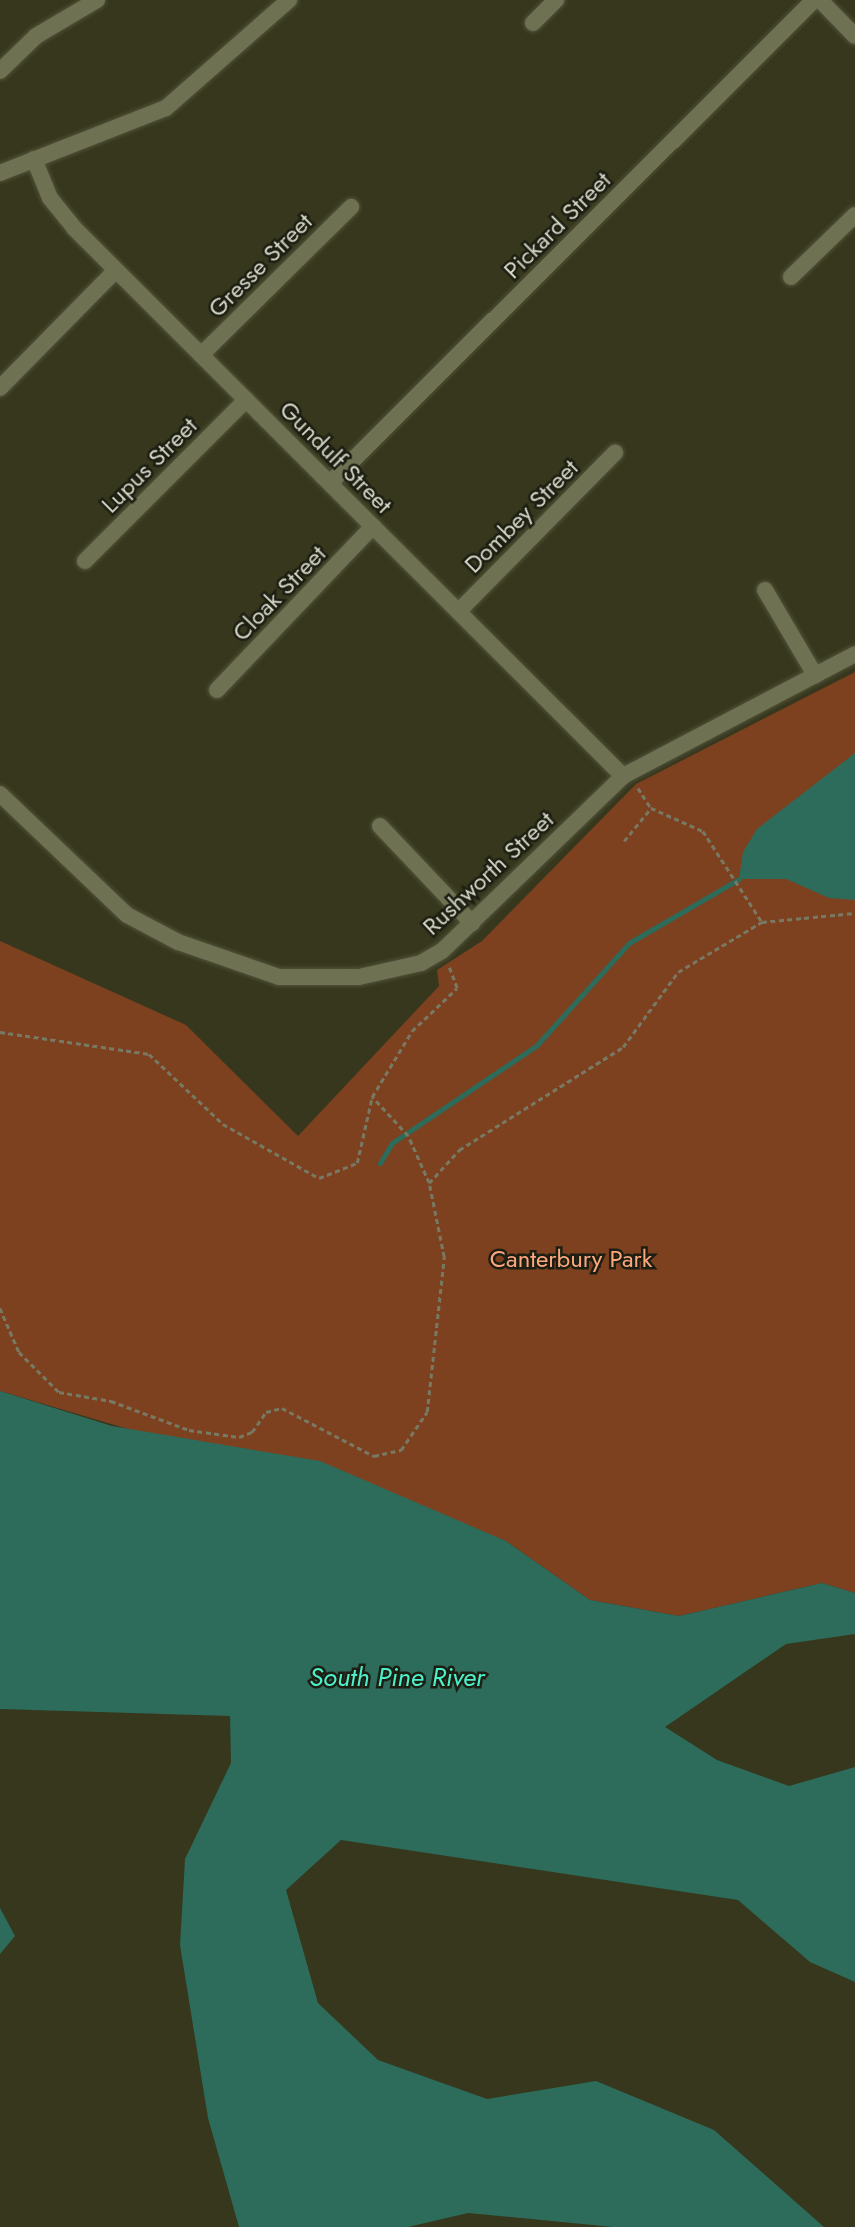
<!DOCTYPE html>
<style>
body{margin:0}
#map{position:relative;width:855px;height:2227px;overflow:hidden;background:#36371c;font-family:Jost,sans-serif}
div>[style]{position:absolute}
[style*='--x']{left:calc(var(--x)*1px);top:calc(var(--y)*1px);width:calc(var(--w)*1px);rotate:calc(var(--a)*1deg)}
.green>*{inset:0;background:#7d4120}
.water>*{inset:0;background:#2d6b5b}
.stream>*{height:5px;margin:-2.5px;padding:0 2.5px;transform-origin:2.5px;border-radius:2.5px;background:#2d6b5b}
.path>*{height:2.5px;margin-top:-1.25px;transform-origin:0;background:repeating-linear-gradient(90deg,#787963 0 5px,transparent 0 8.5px)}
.roads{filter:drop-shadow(0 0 2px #51523a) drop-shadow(0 0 2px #51523a)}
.street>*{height:16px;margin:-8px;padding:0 8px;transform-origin:8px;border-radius:8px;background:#6f7153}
span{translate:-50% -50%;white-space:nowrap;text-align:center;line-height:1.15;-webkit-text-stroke:5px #1d1e12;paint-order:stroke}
.street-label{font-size:24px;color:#d4d6c6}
.park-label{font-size:24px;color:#fea87d}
.water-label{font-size:26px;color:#4af1cb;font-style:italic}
</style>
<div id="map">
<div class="green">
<div style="clip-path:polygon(855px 672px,855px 1593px,822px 1583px,679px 1616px,590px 1600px,506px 1541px,0 1391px,0 941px,186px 1025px,298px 1136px,439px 986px,437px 970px,482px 941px,636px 784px)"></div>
</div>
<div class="water">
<div style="clip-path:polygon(855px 753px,855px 900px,829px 898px,786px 879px,739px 879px,743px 852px,757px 829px)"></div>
<div style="clip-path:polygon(0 1391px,112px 1426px,320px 1461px,506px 1541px,590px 1600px,679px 1616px,822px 1583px,855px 1593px,855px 1634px,786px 1644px,665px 1727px,717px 1760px,789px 1786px,855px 1767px,855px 1982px,810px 1962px,738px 1900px,341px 1840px,286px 1890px,318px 2003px,378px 2060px,487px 2099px,596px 2081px,714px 2130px,824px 2227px,613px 2227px,468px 2213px,408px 2227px,239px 2227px,208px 2118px,180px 1945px,185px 1859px,231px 1763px,230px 1716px,0 1709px)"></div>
<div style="clip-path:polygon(0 1908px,15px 1936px,0 1954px)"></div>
</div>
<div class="stream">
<div style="--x:380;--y:1163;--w:23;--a:-59"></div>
<div style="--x:392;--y:1143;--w:174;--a:-34"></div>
<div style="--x:536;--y:1046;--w:139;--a:-47.9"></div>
<div style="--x:629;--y:943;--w:127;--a:-30.2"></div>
</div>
<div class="path">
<div style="--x:638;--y:788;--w:24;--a:57"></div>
<div style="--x:651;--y:808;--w:57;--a:23.9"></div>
<div style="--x:703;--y:831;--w:108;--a:57"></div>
<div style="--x:624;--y:841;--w:43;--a:-50.7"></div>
<div style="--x:0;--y:1032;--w:151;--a:8.4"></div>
<div style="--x:149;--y:1054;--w:102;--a:43.4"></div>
<div style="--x:223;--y:1124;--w:110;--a:29.4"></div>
<div style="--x:319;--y:1178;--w:41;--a:-21.5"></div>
<div style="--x:357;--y:1163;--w:68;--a:-77.2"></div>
<div style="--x:372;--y:1097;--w:77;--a:-58.8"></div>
<div style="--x:412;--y:1031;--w:62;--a:-43.7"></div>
<div style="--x:457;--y:988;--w:25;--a:-111"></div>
<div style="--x:429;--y:1183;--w:45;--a:-47.7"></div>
<div style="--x:459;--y:1150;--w:194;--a:-32.1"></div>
<div style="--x:623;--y:1047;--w:93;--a:-53.7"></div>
<div style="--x:678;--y:972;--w:98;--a:-30.8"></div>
<div style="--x:762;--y:922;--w:93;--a:-5.5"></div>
<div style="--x:0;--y:1308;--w:48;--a:66.6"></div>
<div style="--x:19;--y:1352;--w:57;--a:45"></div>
<div style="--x:59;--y:1392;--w:53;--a:9.8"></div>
<div style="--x:111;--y:1401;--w:83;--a:20.4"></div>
<div style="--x:189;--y:1430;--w:50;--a:8"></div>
<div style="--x:239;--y:1437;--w:14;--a:-21"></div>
<div style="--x:252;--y:1432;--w:24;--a:-55"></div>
<div style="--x:266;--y:1412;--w:16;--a:-14"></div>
<div style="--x:282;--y:1408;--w:104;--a:27.6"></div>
<div style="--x:374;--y:1456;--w:28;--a:-13"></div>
<div style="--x:401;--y:1450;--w:46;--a:-55.6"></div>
<div style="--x:427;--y:1412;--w:156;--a:-83.7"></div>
<div style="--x:444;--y:1257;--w:76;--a:-101.5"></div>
<div style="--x:429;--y:1183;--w:51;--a:-114.1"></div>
<div style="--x:408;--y:1136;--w:53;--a:-132.7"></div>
</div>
<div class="roads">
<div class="street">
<div style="--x:820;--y:0;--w:50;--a:45.8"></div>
<div style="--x:533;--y:23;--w:33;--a:-45"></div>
<div style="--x:0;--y:71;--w:50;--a:-44.2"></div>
<div style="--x:36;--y:36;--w:71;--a:-30.5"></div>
<div style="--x:34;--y:159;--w:42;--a:67.7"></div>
<div style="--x:50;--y:198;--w:38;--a:51"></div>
<div style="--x:74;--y:228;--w:776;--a:44.95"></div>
<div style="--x:0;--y:173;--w:178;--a:-21.4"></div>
<div style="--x:166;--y:108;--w:164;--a:-41.3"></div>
<div style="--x:791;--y:277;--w:89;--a:-44.1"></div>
<div style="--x:201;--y:355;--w:211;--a:-44.6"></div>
<div style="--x:0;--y:388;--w:164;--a:-45.5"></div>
<div style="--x:331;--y:482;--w:682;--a:-44.94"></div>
<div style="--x:85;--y:561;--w:228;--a:-45"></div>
<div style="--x:765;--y:590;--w:99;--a:59.5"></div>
<div style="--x:460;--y:610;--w:221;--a:-45.4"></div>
<div style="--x:217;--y:690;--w:226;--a:-46.4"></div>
<div style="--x:0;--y:794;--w:175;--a:43.6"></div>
<div style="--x:127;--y:915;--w:58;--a:27.9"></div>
<div style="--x:178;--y:942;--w:107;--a:19.1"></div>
<div style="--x:279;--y:977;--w:80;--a:0"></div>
<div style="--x:359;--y:977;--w:64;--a:-12.7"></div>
<div style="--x:421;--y:963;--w:24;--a:-30"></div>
<div style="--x:442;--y:951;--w:252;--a:-44"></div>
<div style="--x:623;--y:776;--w:262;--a:-27.7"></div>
<div style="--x:380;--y:826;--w:134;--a:46.5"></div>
</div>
</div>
<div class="street-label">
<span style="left:557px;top:225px;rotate:-45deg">Pickard Street</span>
<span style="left:260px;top:265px;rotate:-45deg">Gresse Street</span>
<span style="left:336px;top:457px;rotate:45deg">Gundulf Street</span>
<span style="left:149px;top:465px;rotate:-45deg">Lupus Street</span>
<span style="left:521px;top:516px;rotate:-45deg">Dombey Street</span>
<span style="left:279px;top:593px;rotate:-46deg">Cloak Street</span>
<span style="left:488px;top:873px;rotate:-43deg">Rushworth Street</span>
</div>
<div class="park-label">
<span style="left:571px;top:1259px">Canterbury Park</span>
</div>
<div class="water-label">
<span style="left:397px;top:1678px">South Pine River</span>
</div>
</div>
